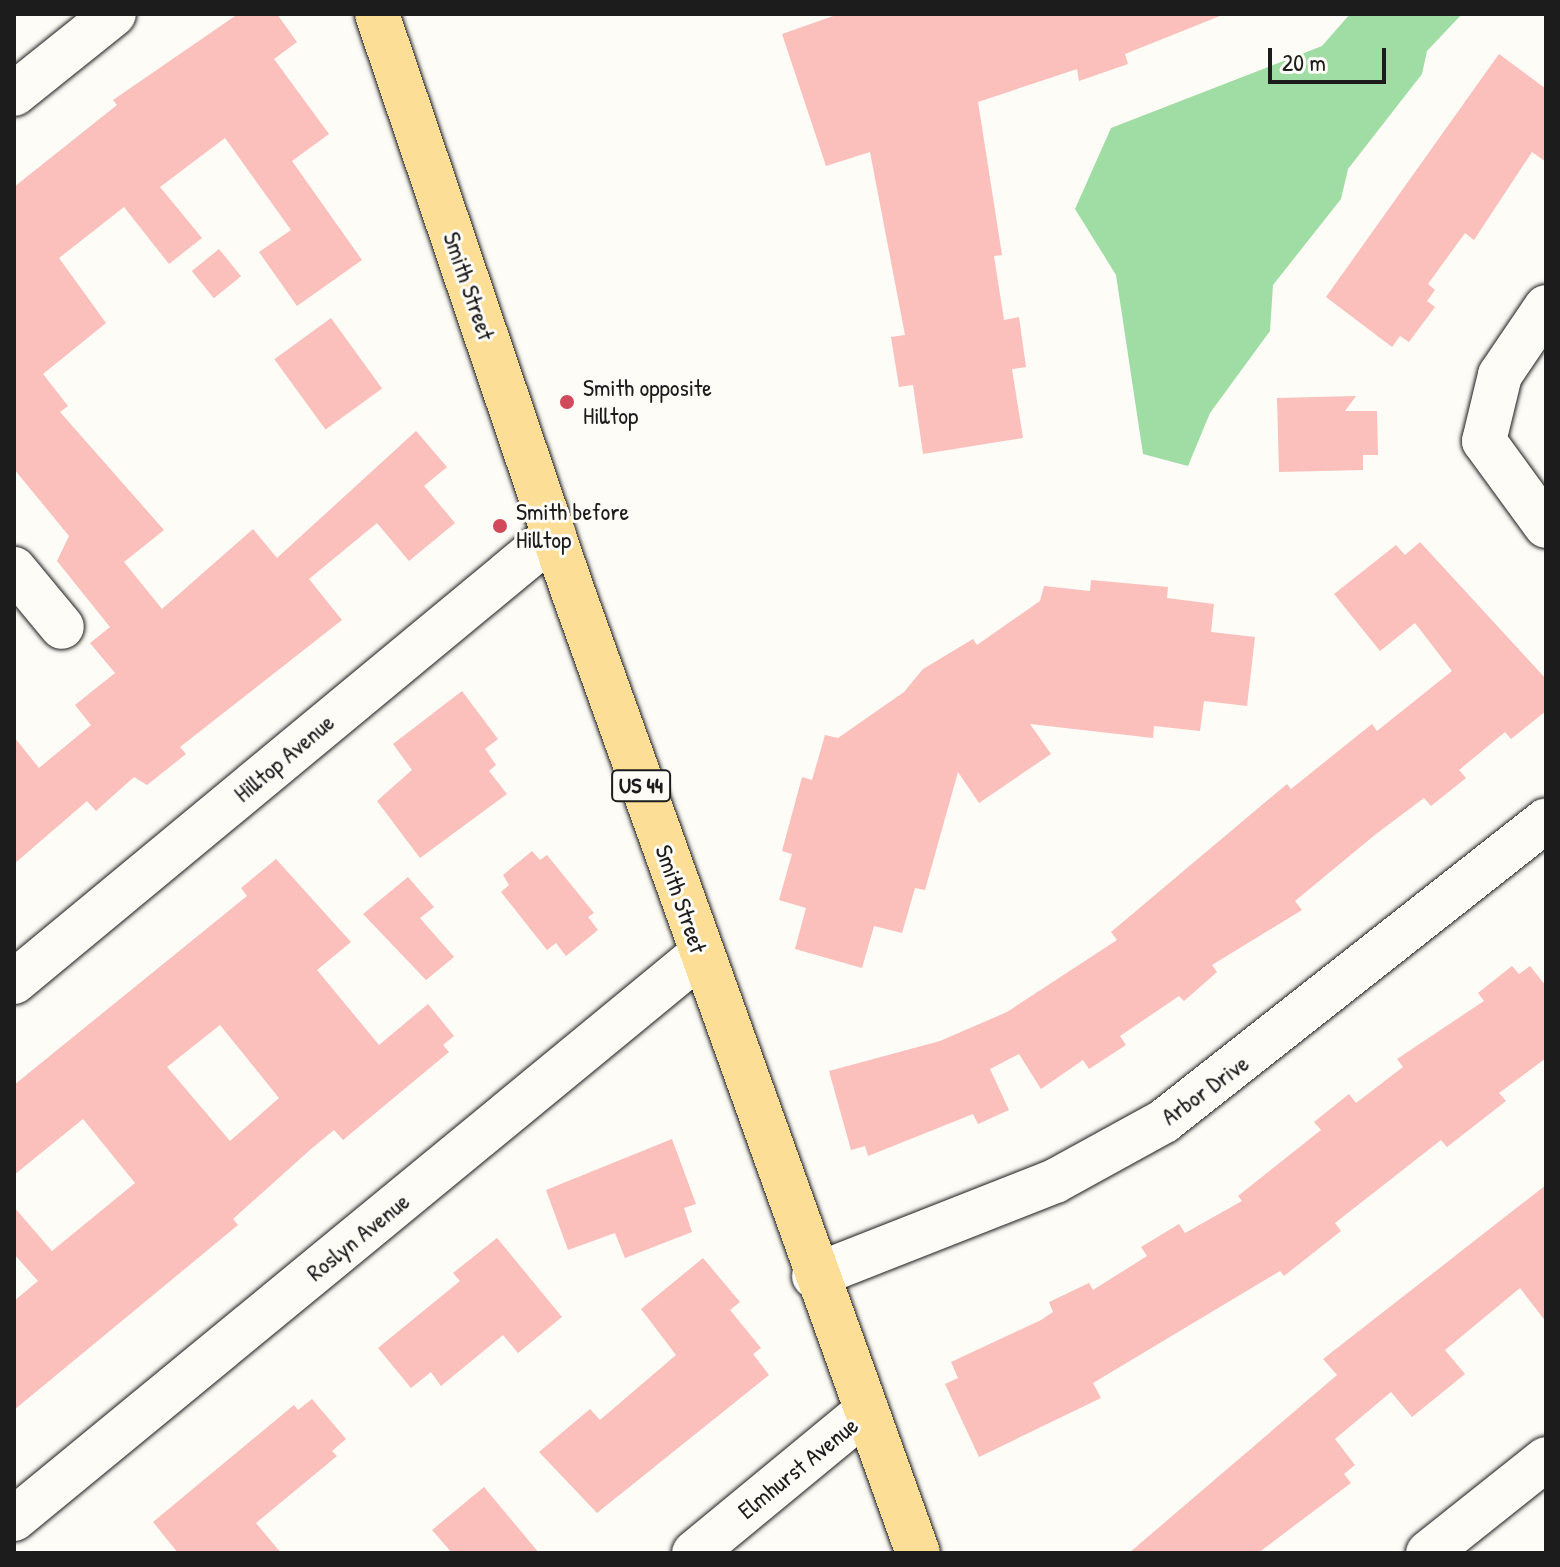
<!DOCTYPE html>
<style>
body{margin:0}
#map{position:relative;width:1560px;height:1567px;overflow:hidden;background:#fdfcf7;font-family:"Patrick Hand",sans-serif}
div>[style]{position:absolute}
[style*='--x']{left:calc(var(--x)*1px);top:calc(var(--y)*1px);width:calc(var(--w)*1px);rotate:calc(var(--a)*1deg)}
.green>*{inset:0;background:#9fdda5}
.building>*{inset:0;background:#fbbfbc;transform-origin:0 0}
.roads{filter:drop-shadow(0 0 2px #1c1c1c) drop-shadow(0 0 2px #1c1c1c)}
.minor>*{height:44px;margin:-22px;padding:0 22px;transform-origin:22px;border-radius:22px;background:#fdfcf7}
.major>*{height:44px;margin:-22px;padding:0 22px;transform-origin:22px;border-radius:22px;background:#fdde96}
.dots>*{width:22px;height:22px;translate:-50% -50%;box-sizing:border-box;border:4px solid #fdfcf7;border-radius:50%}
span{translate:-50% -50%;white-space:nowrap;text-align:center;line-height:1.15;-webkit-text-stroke:6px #fdfcf7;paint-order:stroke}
.shield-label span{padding:2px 6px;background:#fdfcf7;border:2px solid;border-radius:6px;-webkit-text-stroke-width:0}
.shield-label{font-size:22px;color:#1c1c1c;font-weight:700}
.street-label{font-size:24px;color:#1c1c1c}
.poi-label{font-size:24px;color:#1c1c1c}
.left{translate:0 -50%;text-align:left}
.frame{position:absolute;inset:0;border:16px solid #1c1c1c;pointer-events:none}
.scale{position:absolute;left:1268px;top:48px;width:118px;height:36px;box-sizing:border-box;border:4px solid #1c1c1c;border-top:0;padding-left:10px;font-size:24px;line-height:28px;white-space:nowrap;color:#1c1c1c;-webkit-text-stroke:6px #fdfcf7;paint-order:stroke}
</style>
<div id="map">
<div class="green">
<div style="clip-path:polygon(1350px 14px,1462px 14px,1427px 51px,1422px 74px,1348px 169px,1341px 199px,1273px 285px,1270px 331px,1210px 413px,1188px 466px,1143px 454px,1116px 275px,1075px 209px,1111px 128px,1322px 46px)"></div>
</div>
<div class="building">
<div style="clip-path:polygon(238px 14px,277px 14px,297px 42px,274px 59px,329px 134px,292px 161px,362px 260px,297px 306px,259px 252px,291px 230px,225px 138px,160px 187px,202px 238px,169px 264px,124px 207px,59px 258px,106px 323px,43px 374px,68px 406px,60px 412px,164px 530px,124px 562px,162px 609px,253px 529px,277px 558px,416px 431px,447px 467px,424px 486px,455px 523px,409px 561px,377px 523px,309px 579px,342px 620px,180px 747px,186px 754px,147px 785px,134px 777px,96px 811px,87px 801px,14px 864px,14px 737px,39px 768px,91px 725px,75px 705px,115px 673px,90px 643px,110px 627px,57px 561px,69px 536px,14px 469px,14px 187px,117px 105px,113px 100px)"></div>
<div style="clip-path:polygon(839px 14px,1225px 14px,1125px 54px,1128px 64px,1079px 81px,1077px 69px,978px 102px,1002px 255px,994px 256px,1004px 320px,1019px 317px,1026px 367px,1012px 369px,1023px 438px,923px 454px,913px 385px,899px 387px,891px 337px,905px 335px,870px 152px,826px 166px,782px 34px)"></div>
<div style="clip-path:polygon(1499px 54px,1546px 89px,1546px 162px,1532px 152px,1474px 240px,1465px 233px,1428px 284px,1435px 290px,1427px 301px,1435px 307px,1409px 342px,1400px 336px,1392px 347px,1326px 297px)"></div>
<div style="left:219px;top:249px;width:35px;height:35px;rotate:51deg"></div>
<div style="left:331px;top:318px;width:87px;height:70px;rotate:54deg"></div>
<div style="clip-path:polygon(1356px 396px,1345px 411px,1377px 411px,1378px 455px,1363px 455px,1363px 470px,1279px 472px,1277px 398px)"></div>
<div style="clip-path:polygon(1420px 542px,1546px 679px,1546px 711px,1511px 739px,1505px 732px,1459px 770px,1466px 778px,1431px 806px,1424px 798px,1376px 834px,1295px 901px,1302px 910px,1212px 965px,1217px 972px,1184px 1001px,1179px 996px,1120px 1036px,1126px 1045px,1089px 1069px,1083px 1060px,1041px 1089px,1019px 1054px,990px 1069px,1009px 1110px,978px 1124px,973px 1114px,868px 1156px,865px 1146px,851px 1150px,829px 1071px,940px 1041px,1007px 1012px,1117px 940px,1111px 932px,1287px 784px,1291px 789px,1372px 724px,1377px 731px,1452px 671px,1415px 623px,1380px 651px,1334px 594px,1396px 545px,1405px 555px)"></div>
<div style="clip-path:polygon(1091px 580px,1168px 587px,1167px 598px,1214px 604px,1211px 632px,1255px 637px,1247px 706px,1204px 701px,1200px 731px,1154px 726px,1153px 738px,1030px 724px,1051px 754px,979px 803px,958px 772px,925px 890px,915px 888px,902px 933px,874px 926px,862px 968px,795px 949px,806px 908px,779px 900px,792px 854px,782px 851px,802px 777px,812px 780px,825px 735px,838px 738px,904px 692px,923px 669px,973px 639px,977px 645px,1040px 601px,1044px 586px,1090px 591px)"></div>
<div style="clip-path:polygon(462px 691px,498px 739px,485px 749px,496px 765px,489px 771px,507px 794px,420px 858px,377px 801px,412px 770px,393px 744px)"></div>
<div style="clip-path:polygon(532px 851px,540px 860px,547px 855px,594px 913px,588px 917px,598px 930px,566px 956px,556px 943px,547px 950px,501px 892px,509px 885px,503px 875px)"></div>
<div style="clip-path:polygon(evenodd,276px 859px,351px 942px,317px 970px,379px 1045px,428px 1004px,454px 1036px,443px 1045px,449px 1052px,343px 1140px,334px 1130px,311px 1149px,233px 1219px,238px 1225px,14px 1410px,14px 1301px,38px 1281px,14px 1254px,14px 1207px,52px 1251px,135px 1183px,83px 1119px,14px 1175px,14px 1085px,247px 896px,241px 888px,276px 859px,220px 1025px,279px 1098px,230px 1141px,167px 1067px,220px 1025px)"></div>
<div style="clip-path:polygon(408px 877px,434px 907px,420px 918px,454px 957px,426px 980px,363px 914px)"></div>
<div style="clip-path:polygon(1512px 966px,1519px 974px,1530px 966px,1546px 986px,1546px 1058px,1499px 1093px,1506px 1101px,1447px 1147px,1441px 1140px,1335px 1223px,1341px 1231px,1284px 1276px,1280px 1271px,1093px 1383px,1101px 1398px,979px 1457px,945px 1384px,958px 1378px,951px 1362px,1041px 1320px,1053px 1312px,1049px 1302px,1089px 1283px,1093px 1290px,1147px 1256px,1141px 1247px,1179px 1224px,1185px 1233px,1242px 1201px,1238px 1196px,1321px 1130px,1314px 1122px,1349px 1094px,1356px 1103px,1403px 1067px,1397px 1059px,1484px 1001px,1478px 993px)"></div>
<div style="clip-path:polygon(672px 1139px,696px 1204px,684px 1208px,692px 1232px,625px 1258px,615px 1233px,568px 1250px,546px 1190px)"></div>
<div style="clip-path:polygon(1546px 1185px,1546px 1322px,1520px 1288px,1445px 1350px,1465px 1374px,1412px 1417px,1391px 1392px,1335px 1439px,1355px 1465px,1344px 1474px,1351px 1483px,1258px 1553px,1129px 1553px,1337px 1375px,1323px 1359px)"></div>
<div style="clip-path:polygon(497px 1238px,562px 1317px,518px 1353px,503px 1335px,441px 1386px,431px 1372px,411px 1388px,378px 1348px,460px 1281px,453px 1273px)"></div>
<div style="clip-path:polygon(703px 1258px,740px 1302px,730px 1310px,761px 1348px,753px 1354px,769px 1375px,597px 1513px,539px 1452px,590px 1409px,600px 1420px,676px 1355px,641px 1309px)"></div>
<div style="clip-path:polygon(312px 1399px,346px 1439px,332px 1451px,337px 1456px,256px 1523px,281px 1553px,178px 1553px,153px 1522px,294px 1405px,298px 1410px)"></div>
<div style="clip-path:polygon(484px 1487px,539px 1553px,452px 1553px,432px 1530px)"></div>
</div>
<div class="roads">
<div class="minor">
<div style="--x:14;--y:94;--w:128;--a:-38.7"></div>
<div style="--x:1546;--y:307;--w:82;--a:124.1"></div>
<div style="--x:1500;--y:375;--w:68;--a:103.6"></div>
<div style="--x:1484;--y:441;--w:105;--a:53.9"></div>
<div style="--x:14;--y:569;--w:75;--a:50.4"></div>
<div style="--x:14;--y:982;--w:701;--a:-39.62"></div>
<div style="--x:814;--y:1276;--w:259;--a:-21.5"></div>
<div style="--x:1055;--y:1181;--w:124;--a:-28.8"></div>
<div style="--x:1164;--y:1121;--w:486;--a:-38.2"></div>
<div style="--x:14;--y:1519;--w:889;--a:-39.43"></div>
<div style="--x:694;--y:1553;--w:220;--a:-39.5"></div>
<div style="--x:1428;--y:1553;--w:151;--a:-38.5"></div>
</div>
<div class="major">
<div style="--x:377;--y:14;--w:607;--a:71.27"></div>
<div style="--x:572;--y:589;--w:1024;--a:70.26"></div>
</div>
</div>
<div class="dots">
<div style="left:567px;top:402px;background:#d1495b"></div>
<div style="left:500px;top:526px;background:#d1495b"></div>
</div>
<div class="shield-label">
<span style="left:641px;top:786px">US 44</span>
</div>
<div class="street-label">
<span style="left:469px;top:286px;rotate:71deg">Smith Street</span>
<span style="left:284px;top:758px;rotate:-40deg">Hilltop Avenue</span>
<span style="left:681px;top:899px;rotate:71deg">Smith Street</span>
<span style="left:1205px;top:1090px;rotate:-36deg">Arbor Drive</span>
<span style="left:358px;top:1237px;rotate:-39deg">Roslyn Avenue</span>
<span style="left:798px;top:1468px;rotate:-39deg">Elmhurst Avenue</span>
</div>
<div class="poi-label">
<span class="left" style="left:583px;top:402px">Smith opposite<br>Hilltop</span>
<span class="left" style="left:516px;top:526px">Smith before<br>Hilltop</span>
</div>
<div class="frame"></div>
<div class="scale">20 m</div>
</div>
